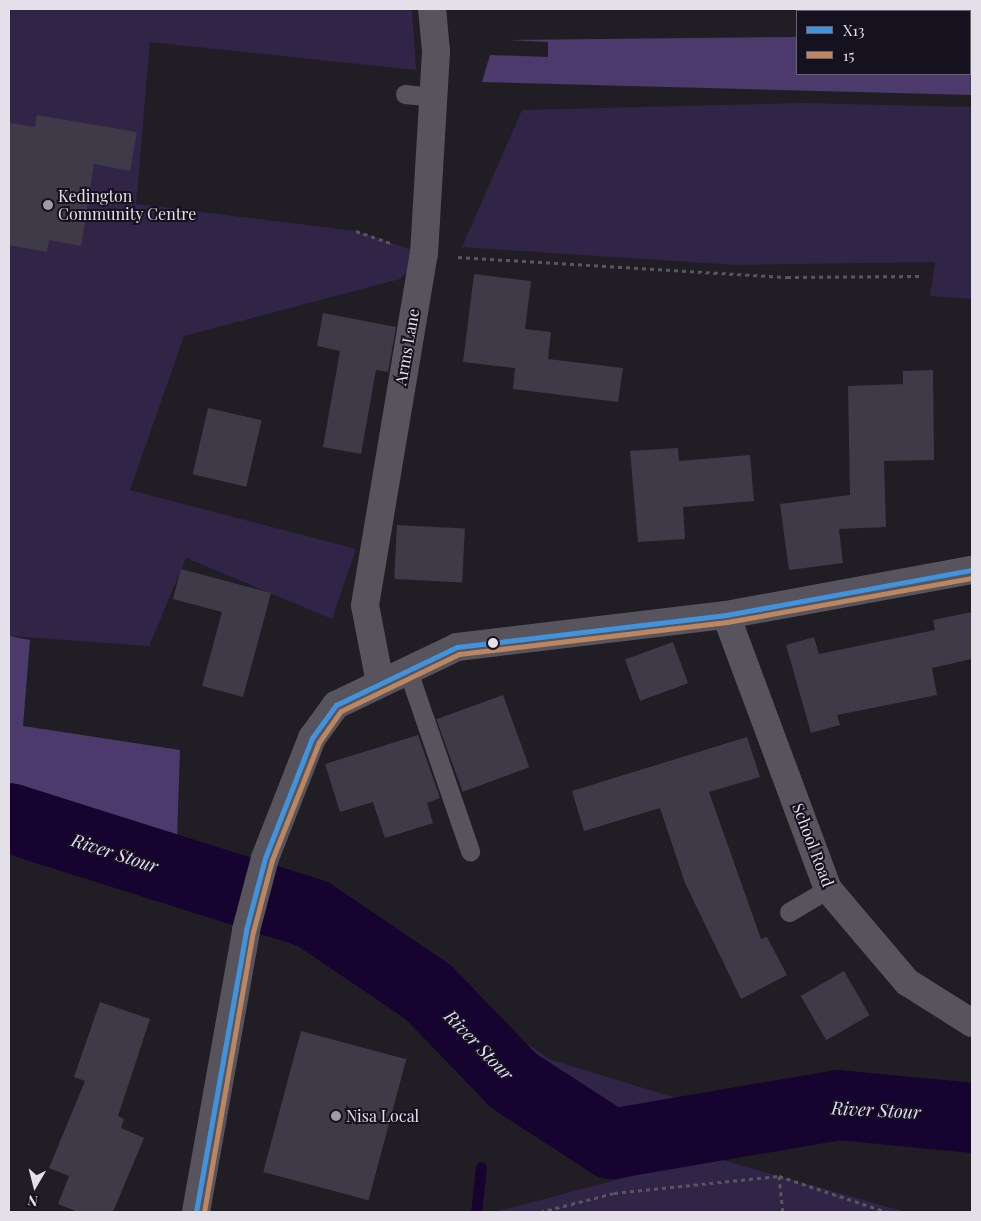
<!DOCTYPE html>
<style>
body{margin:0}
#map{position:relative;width:981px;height:1221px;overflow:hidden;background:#201e24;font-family:"Playfair Display",serif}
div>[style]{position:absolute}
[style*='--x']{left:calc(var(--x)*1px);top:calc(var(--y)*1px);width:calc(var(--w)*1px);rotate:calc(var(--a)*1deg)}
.green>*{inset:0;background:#302447}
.forest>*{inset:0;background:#4d3a6d}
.stream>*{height:11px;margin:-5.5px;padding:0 5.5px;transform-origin:5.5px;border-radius:5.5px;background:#16032f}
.river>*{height:70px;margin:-35px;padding:0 35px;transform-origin:35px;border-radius:35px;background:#16032f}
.building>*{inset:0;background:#3e3a47;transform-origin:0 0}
.path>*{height:3px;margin-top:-1.5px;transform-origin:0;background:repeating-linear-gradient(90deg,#58565d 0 4px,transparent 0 8px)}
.service>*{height:19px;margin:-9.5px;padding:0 9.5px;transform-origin:9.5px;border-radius:9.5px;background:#57545d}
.minor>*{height:28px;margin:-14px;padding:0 14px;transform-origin:14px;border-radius:14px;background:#57545d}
.tertiary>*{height:28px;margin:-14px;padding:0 14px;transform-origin:14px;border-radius:14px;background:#57545d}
.bus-1>*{height:5px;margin:-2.5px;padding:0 2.5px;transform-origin:2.5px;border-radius:2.5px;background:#4094de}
.bus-2>*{height:5px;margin:-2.5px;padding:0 2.5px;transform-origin:2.5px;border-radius:2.5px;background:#bb8660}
.dots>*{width:14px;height:14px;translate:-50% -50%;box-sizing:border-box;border:2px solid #16111e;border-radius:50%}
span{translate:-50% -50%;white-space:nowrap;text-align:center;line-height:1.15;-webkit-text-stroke:4px #16111e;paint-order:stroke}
.poi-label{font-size:16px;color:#e3e0e9}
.left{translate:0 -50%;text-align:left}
.street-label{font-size:16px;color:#e3e0e9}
.water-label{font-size:18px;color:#e4d9fd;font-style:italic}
.frame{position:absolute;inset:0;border:10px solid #e3e0e9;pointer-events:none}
.legend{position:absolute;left:796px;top:10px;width:175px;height:65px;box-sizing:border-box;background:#16111e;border:1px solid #68646f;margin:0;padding:6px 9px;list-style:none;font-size:15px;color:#e3e0e9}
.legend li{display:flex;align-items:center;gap:10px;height:25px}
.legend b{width:25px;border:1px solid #68646f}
.north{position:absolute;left:10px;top:1161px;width:50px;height:50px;-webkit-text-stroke:4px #16111e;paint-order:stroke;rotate:188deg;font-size:14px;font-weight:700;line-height:20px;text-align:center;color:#e3e0e9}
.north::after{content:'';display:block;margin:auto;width:18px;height:22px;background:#e3e0e9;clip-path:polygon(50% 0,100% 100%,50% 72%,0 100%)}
</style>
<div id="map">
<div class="green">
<div style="clip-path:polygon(9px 9px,412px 9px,416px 70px,150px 42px,136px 204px,356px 231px,424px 254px,400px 279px,184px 336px,130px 490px,356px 549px,332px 619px,186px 558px,149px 646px,9px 636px)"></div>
<div style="clip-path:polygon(802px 103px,972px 107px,972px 299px,930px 296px,935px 262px,735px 265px,462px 247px,522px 110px)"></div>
<div style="clip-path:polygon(9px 794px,246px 861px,232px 914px,194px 894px,9px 839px)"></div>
<div style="clip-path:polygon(277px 881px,346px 921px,551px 1060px,680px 1099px,814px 1082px,972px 1100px,972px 1144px,943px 1133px,841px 1124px,671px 1157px,604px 1158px,531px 1134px,488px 1075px,442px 1028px,297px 937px,270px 925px)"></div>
<div style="clip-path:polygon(708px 1156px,906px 1212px,495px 1212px)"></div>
</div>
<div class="forest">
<div style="clip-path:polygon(970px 35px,972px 95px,482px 82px,490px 55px,548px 57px,548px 42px,508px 40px,797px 37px,797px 74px,970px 74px)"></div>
<div style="clip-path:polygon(9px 636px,30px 640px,23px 726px,180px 750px,177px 840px,9px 794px)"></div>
</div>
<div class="stream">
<div style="--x:476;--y:1212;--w:45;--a:-83.7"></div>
</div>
<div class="river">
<div style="--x:9;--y:818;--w:319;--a:17.5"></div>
<div style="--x:313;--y:914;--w:139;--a:34.1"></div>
<div style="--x:428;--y:992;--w:124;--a:46"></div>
<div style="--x:514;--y:1081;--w:116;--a:33"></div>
<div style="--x:611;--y:1144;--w:230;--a:-9.7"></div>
<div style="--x:838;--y:1105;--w:135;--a:5.5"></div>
</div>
<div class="building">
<div style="clip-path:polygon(37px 115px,137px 132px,130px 171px,94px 164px,81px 246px,49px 240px,47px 252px,9px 245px,9px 123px,35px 127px)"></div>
<div style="clip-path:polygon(474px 274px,531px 281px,525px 329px,551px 332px,548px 359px,623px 368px,618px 402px,513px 389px,515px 368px,463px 362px)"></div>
<div style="clip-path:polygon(323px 313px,396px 327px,388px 372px,376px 370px,361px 454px,323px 447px,340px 351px,317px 346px)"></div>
<div style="clip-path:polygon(933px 370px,934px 460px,884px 461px,886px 527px,839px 529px,843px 563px,789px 570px,780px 504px,850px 495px,848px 386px,903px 384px,903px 371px)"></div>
<div style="left:208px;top:408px;width:55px;height:68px;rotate:13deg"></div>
<div style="clip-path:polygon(678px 448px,679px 461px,750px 455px,754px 501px,683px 507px,685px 539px,638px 542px,630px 451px)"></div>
<div style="left:397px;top:525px;width:68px;height:54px;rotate:3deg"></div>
<div style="clip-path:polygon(181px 569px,271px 593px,243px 697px,202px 686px,222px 612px,173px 599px)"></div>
<div style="clip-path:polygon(972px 612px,972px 659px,932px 668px,937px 695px,837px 715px,840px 725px,811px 733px,786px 645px,814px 637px,819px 654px,935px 630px,933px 620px)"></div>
<div style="left:673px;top:642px;width:44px;height:51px;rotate:70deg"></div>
<div style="left:503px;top:695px;width:77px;height:71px;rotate:70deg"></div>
<div style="clip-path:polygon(418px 735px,440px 798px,427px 803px,433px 823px,385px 838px,373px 802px,340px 812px,325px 764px)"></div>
<div style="clip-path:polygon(747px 737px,760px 777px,709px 792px,761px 939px,767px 937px,787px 975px,741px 999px,685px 883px,660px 808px,584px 831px,572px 791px)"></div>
<div style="left:844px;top:971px;width:51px;height:50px;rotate:60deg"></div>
<div style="clip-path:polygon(100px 1002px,150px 1019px,118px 1116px,124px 1119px,121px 1128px,144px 1138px,113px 1212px,78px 1212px,58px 1204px,69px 1176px,49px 1168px,85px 1081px,74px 1077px)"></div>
<div style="left:301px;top:1031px;width:109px;height:146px;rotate:15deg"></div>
</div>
<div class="path">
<div style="--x:356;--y:231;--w:37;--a:19"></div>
<div style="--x:458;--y:257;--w:330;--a:3.5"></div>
<div style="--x:787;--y:277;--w:133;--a:-0.4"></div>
<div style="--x:779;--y:1176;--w:36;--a:84"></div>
<div style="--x:540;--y:1212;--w:76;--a:-14.4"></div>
<div style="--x:614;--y:1193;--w:166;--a:-5.9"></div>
<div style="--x:779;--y:1176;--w:114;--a:18.4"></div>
</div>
<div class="service">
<div style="--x:405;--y:94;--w:28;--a:6"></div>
<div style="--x:407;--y:668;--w:194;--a:71"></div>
<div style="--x:789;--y:912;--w:45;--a:-30.5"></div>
</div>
<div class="minor">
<div style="--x:726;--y:615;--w:292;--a:69.6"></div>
<div style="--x:828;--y:889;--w:122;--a:49.7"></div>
<div style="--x:907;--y:982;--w:77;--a:32.2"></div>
<div style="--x:380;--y:683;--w:79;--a:-100.9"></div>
<div style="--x:365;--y:605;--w:356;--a:-80.5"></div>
<div style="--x:424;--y:254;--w:203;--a:-86.6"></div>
<div style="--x:436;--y:51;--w:42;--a:-95.4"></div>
</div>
<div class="tertiary">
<div style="--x:196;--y:1212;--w:286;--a:-79.9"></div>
<div style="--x:246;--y:930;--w:74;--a:-75.2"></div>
<div style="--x:265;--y:858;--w:129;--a:-68.6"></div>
<div style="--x:312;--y:738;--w:41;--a:-54"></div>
<div style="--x:336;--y:705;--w:134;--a:-25.6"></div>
<div style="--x:457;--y:647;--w:271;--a:-6.8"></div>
<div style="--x:726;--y:615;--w:250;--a:-10.4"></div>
</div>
<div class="bus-1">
<div style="--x:196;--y:1212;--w:286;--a:-79.9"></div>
<div style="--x:246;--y:930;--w:74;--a:-75.2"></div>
<div style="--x:265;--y:858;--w:129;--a:-68.6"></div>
<div style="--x:312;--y:738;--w:41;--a:-54"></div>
<div style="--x:336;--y:705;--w:134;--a:-25.6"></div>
<div style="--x:457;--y:647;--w:271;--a:-6.8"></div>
<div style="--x:726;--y:615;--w:250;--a:-10.4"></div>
</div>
<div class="bus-2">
<div style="--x:204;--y:1212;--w:284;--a:-80.1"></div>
<div style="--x:253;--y:932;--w:74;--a:-75.2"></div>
<div style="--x:272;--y:860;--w:127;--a:-68.3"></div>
<div style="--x:319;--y:742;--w:38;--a:-55"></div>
<div style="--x:341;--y:711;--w:131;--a:-25.8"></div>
<div style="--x:459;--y:654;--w:270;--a:-6.8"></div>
<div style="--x:727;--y:622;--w:249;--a:-10.2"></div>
</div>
<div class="dots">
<div style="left:48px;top:205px;background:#9f9ca4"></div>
<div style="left:493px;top:643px;background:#e3e0e9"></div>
<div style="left:336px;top:1116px;background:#9f9ca4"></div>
</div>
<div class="poi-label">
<span class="left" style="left:58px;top:205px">Kedington<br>Community Centre</span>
<span class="left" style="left:346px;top:1116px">Nisa Local</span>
</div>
<div class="street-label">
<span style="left:407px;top:347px;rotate:-80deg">Arms Lane</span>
<span style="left:813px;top:845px;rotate:69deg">School Road</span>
</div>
<div class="water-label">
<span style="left:115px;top:853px;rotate:18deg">River Stour</span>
<span style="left:479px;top:1045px;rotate:46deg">River Stour</span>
<span style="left:876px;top:1110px;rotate:3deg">River Stour</span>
</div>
<div class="frame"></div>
<ul class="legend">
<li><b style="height:6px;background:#4094de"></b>X13</li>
<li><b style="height:6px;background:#bb8660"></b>15</li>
</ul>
<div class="north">N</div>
</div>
